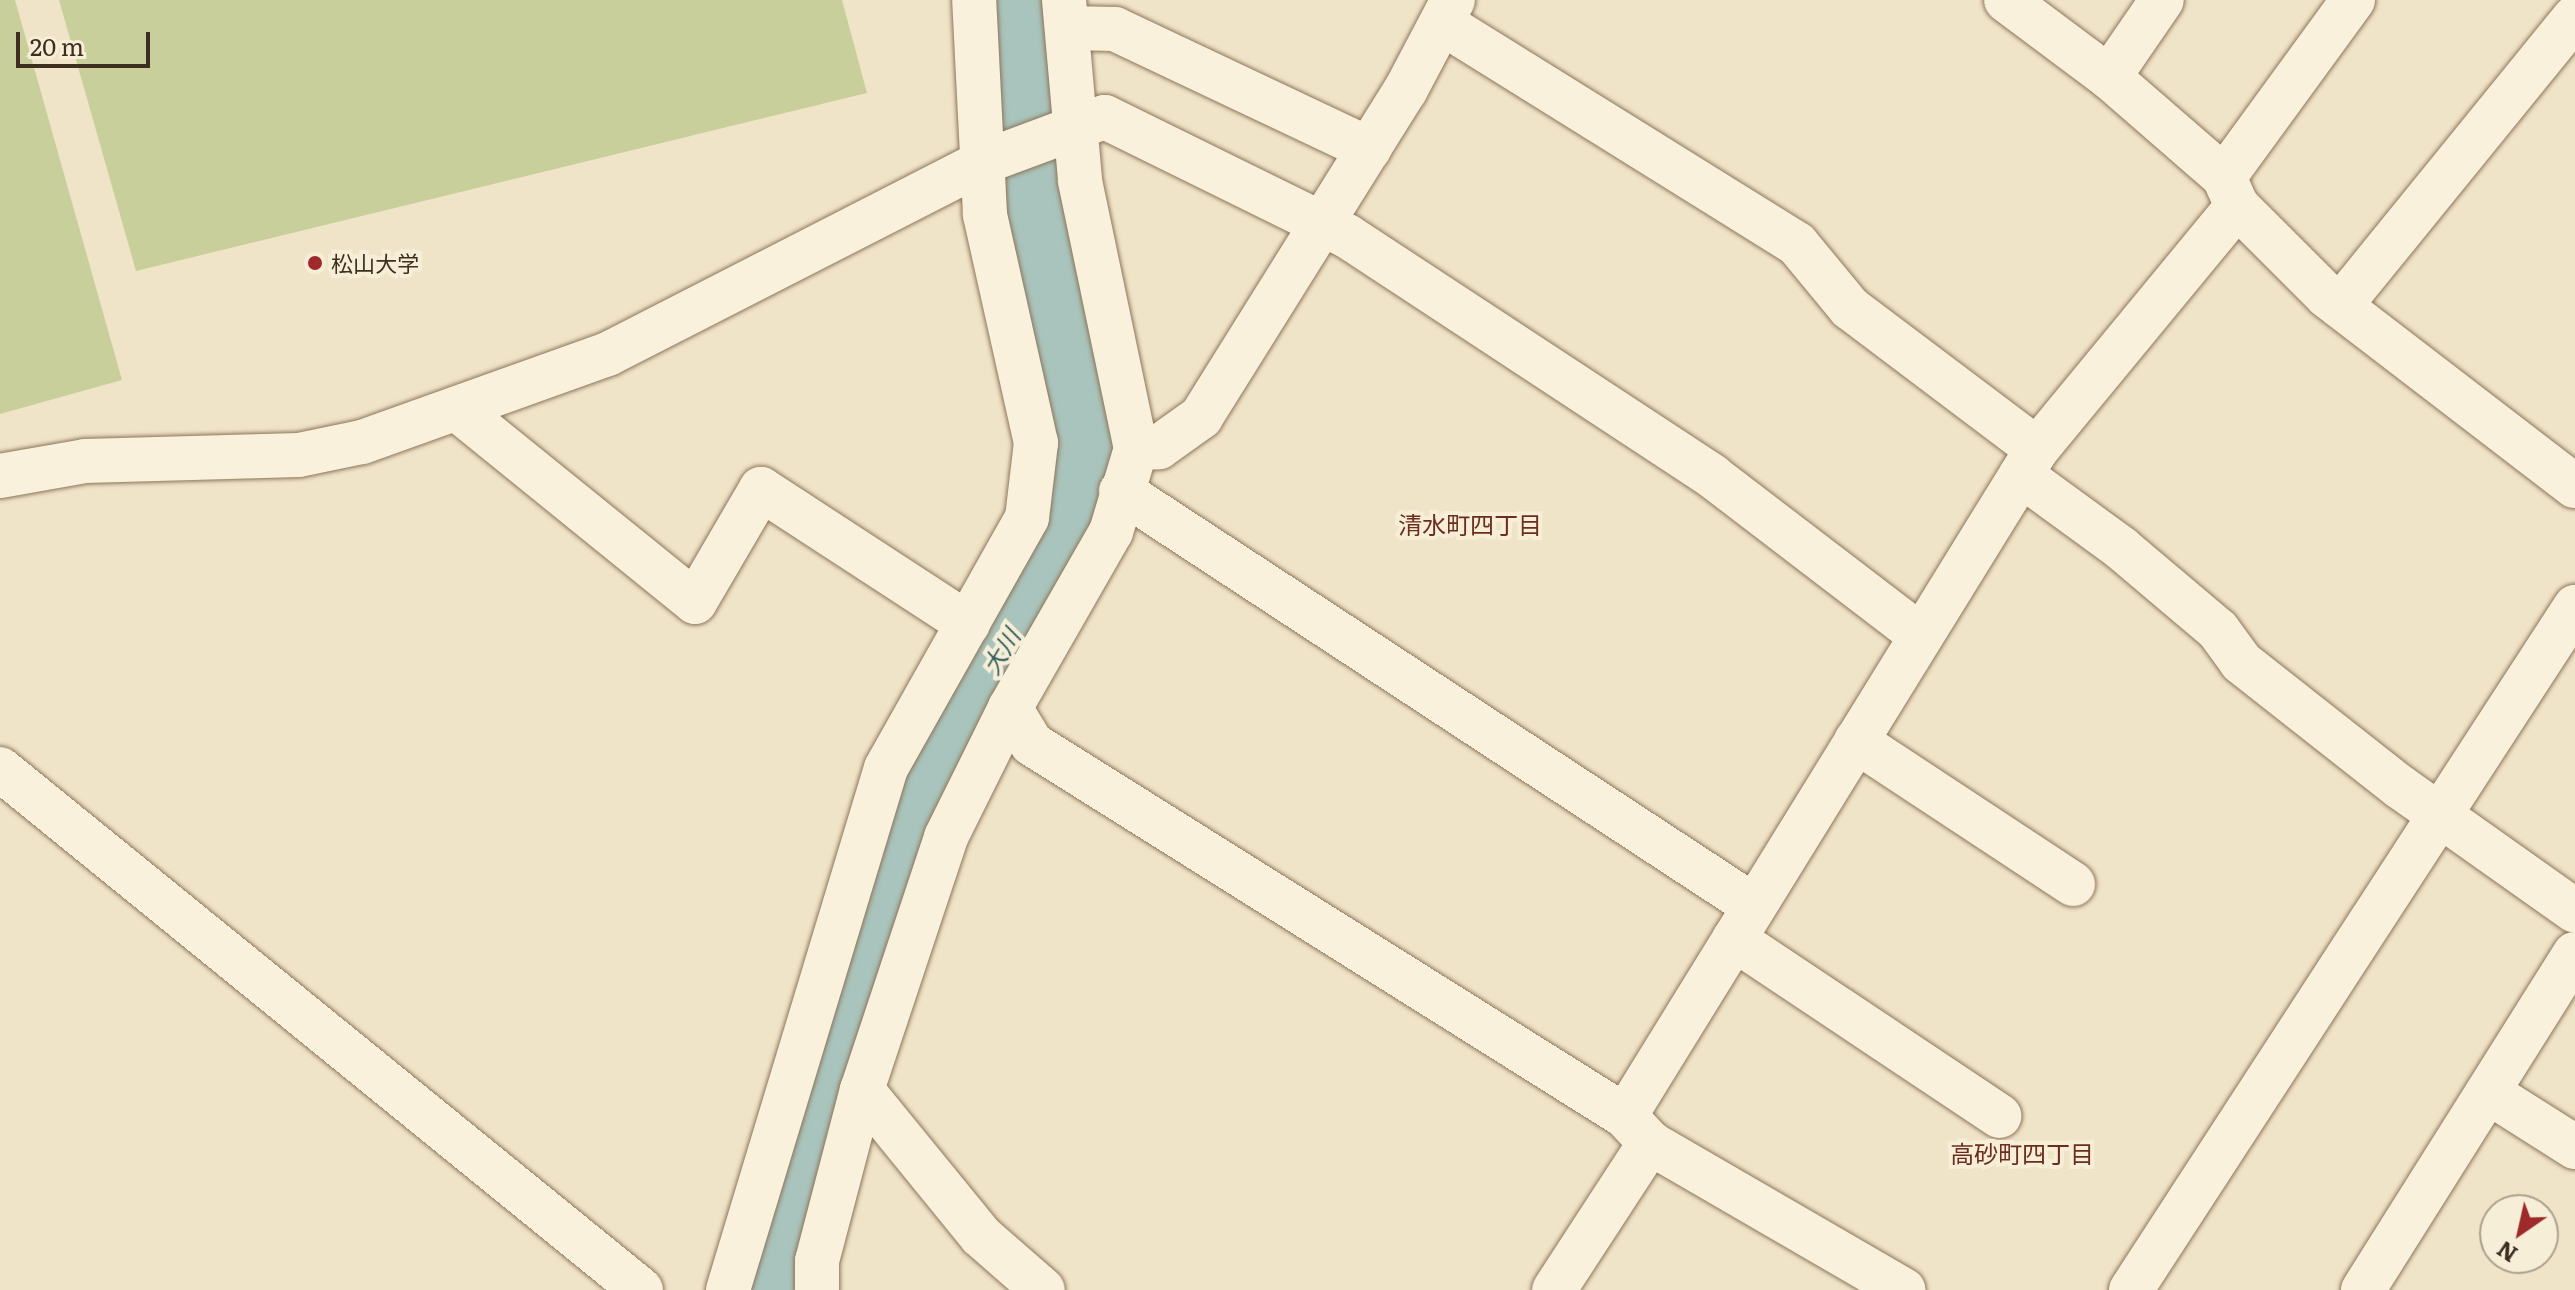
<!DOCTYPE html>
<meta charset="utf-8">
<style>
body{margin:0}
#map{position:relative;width:2575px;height:1290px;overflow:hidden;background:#f0e4c8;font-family:Literata,"Noto Sans JP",serif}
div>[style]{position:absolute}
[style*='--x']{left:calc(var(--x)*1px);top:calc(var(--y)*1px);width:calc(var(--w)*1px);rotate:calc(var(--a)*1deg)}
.green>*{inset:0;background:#c9cf9b}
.river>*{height:80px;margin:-40px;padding:0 40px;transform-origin:40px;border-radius:40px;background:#a9c4bc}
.roads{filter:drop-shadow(0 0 2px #8d765c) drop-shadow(0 0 2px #8d765c)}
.minor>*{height:44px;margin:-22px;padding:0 22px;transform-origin:22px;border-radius:22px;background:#faf1dc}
.dots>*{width:22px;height:22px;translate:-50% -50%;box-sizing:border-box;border:4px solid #f7eed8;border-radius:50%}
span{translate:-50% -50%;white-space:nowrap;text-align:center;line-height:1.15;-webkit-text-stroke:8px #f7eed8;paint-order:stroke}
.poi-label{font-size:22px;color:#3d2e20}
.left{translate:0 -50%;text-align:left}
.neighbourhood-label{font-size:24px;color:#6b2e1e}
.water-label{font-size:24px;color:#2f5d5a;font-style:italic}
.north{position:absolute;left:2479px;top:1194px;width:80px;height:80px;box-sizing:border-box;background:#f7eed8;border:2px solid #ada18e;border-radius:50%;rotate:214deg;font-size:22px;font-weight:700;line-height:32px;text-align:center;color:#3d2e20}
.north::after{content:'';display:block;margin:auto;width:28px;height:36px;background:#9e2a2b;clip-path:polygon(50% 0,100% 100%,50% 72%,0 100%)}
.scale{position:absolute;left:16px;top:32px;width:134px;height:36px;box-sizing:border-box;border:4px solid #3d2e20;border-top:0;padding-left:10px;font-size:24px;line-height:28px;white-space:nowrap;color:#3d2e20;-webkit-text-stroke:6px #f7eed8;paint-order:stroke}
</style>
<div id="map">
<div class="green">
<div style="clip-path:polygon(0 0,15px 0,122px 380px,0 414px)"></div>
<div style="clip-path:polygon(59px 0,842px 0,867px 93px,136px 271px)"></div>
</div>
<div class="river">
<div style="--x:779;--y:1290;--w:515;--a:-73.18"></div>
<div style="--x:928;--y:797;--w:89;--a:-67.5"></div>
<div style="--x:962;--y:715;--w:223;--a:-59.3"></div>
<div style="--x:1076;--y:523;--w:91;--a:-87.5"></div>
<div style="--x:1080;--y:432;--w:135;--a:-103.3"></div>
<div style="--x:1049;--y:301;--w:303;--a:-96.8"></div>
</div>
<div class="roads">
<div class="minor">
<div style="--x:1064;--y:0;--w:182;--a:84.9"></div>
<div style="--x:1080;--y:181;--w:273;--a:78.2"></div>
<div style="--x:2006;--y:0;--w:129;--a:36.8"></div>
<div style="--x:2109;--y:77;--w:152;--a:41"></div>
<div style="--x:2224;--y:177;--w:32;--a:66"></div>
<div style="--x:2237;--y:206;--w:127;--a:45"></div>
<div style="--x:2327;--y:296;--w:312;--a:37.5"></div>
<div style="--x:1442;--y:23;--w:418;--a:31.9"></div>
<div style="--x:1797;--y:244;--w:83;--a:50.4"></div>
<div style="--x:1850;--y:308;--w:234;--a:37"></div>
<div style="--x:1069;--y:28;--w:46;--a:1.2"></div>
<div style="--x:1115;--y:29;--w:281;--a:25.3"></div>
<div style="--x:2109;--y:77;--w:93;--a:-55.5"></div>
<div style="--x:2224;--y:177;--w:219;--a:-53.9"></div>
<div style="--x:2340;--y:306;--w:372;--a:-50.9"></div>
<div style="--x:458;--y:410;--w:305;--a:39"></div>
<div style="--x:695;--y:602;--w:131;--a:-59.7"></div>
<div style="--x:761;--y:489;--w:247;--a:33.1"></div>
<div style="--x:2021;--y:475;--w:124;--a:36.1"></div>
<div style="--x:2121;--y:548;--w:127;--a:40.2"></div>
<div style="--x:2218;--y:630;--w:39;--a:54"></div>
<div style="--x:2241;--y:662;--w:202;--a:38.2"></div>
<div style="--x:2400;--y:787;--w:214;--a:35.3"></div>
<div style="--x:0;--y:476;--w:86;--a:-10"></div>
<div style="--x:85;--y:461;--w:214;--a:-1.6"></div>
<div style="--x:299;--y:455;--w:64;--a:-11.7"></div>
<div style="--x:362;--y:442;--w:261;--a:-19.7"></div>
<div style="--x:608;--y:354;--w:419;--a:-27.1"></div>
<div style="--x:981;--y:163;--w:132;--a:-20.4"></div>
<div style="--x:1105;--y:117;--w:270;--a:26.2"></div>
<div style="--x:1347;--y:236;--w:437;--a:33.3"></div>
<div style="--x:1712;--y:476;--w:263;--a:37.4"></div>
<div style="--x:1121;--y:491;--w:757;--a:33.25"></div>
<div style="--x:1010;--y:708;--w:42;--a:58.6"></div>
<div style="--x:1032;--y:744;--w:700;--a:32.1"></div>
<div style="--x:1625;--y:1116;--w:37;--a:47"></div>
<div style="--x:1650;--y:1143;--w:293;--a:30.1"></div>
<div style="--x:1856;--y:741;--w:260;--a:33.4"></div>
<div style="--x:0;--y:769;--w:826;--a:39.1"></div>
<div style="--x:1734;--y:939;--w:319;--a:33.7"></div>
<div style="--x:862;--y:1090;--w:188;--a:50.8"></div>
<div style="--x:981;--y:1236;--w:82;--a:41.1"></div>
<div style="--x:2488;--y:1092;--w:103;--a:32.3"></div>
<div style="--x:1625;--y:1116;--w:784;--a:-58.3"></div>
<div style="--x:2037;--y:449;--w:315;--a:-50.5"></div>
<div style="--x:728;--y:1290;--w:545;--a:-73.16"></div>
<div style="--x:886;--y:768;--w:287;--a:-60.6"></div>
<div style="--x:1027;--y:518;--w:76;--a:-83.2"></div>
<div style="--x:1036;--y:443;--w:235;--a:-102.6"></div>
<div style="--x:985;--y:214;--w:214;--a:-92.9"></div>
<div style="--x:817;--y:1290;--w:29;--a:-90"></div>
<div style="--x:817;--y:1261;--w:177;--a:-75.3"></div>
<div style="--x:862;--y:1090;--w:267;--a:-71.6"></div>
<div style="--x:946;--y:837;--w:144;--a:-63.6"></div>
<div style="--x:1010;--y:708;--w:203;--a:-60.2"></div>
<div style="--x:1111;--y:532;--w:88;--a:-73.4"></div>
<div style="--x:1136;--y:448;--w:23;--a:-2"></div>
<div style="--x:1159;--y:447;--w:52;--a:-35.5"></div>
<div style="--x:1201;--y:417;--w:385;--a:-58"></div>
<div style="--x:1405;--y:91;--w:103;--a:-62.2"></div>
<div style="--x:1554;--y:1290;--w:176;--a:-56.9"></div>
<div style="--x:2131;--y:1290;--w:815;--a:-56.97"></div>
<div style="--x:2363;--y:1290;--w:397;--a:-57.8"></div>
</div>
</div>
<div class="dots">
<div style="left:315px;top:263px;background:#9e2a2b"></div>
</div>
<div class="poi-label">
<span class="left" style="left:331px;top:263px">松山大学</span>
</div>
<div class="neighbourhood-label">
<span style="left:1470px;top:524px">清水町四丁目</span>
<span style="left:2022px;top:1153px">高砂町四丁目</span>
</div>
<div class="water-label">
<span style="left:1000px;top:651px;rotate:-59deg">大川</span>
</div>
<div class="north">N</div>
<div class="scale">20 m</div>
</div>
